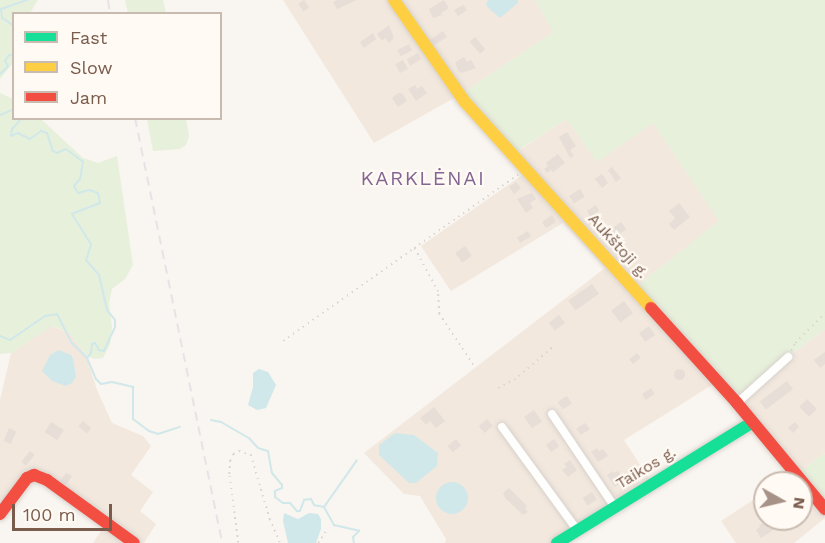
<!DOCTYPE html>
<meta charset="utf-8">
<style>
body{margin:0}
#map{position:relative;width:825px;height:543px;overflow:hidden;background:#f9f5f0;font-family:"Work Sans",sans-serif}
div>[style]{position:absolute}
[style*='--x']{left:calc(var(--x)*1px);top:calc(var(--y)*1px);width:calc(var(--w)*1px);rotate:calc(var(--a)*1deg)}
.residential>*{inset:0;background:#f2e8de}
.green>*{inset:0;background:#e7f0db}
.water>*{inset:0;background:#d0e8ea}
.round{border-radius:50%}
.stream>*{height:2px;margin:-1px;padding:0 1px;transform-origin:1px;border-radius:1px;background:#d0e8ea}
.building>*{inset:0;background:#e6ded7;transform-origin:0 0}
.path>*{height:1.5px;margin-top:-0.75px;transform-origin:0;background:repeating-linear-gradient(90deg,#dcd5d0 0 1.5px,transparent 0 6px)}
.roads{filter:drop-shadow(0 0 2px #d7d1cb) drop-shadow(0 0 2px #d7d1cb)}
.street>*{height:8px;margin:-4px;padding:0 4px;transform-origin:4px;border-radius:4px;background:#fefefd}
.fast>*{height:12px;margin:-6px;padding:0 6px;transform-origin:6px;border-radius:6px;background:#16e098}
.slow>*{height:12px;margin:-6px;padding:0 6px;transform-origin:6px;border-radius:6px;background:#ffcf43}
.jam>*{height:12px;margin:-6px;padding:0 6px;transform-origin:6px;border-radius:6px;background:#f24e42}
.rail>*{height:2px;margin-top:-1px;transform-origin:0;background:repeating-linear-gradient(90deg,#e6e3e7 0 9px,transparent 0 15px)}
span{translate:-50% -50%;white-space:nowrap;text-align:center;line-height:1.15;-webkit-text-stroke:4.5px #fffaf3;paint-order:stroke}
.street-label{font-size:16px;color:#7a5c4d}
.quarter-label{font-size:20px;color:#846695;letter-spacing:1.5px}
.legend{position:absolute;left:12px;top:12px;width:210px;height:108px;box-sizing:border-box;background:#fffaf3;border:2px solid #cabbb1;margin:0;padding:8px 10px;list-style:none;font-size:18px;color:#7a5c4d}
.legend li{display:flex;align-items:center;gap:12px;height:30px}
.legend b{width:30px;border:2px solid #cabbb1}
.north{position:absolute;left:753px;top:471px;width:60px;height:60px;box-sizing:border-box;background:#fffaf3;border:2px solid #cabbb1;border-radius:50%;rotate:98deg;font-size:16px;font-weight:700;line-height:24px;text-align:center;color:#7a5c4d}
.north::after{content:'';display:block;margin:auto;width:21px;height:27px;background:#a69286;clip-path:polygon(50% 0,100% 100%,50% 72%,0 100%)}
.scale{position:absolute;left:12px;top:504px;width:100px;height:27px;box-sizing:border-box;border:3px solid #7a5c4d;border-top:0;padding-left:8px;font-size:18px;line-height:21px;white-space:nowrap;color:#7a5c4d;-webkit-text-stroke:4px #fffaf3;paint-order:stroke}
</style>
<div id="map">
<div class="residential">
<div style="clip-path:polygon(283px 0,535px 0,554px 32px,463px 93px,374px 143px)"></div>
<div style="clip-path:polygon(566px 119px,653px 122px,720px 221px,637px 286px,720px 380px,624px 440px,650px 480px,554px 543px,445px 543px,446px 539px,420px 496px,404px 494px,364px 453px,605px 268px,563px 223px,451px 291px,421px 246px,525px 173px,511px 156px)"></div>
<div style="clip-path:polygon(51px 326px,70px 333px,86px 355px,97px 390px,112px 423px,143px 436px,151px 446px,131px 475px,153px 492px,140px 511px,156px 524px,144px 543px,93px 543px,103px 528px,35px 479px,0 518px,0 400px,11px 353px)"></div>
<div style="clip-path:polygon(825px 329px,825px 453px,798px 473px,736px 396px)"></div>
<div style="clip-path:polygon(801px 488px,825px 518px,794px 543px,736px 543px,721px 521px,765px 492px,765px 519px,801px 519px)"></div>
</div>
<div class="green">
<div style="clip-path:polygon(0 0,38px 0,30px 13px,14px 14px,13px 63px,0 79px)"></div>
<div style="clip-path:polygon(125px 0,163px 0,166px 13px,128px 13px)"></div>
<div style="clip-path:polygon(535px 0,825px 0,825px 329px,736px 396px,637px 286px,719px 221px,653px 123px,597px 162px,566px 119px,516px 152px,463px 93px,553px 32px)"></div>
<div style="clip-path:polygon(0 93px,13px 99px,14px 118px,41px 119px,83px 158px,98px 163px,117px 156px,133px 265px,125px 279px,112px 289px,109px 304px,112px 327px,110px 345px,103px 358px,94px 359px,86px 355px,70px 333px,52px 326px,11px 353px,0 354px)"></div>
<div style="clip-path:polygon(147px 119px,186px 119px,189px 136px,186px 145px,180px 149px,153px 151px)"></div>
<div style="clip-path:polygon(825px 453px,825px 504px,798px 473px)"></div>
</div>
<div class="water">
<div style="clip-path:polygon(489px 0,518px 0,518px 3px,500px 18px,487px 7px,486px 3px)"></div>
<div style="clip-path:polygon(59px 350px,71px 355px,73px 359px,76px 376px,72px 383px,66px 386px,52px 381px,42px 371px,50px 355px)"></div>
<div style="clip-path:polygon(259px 369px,268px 372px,276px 385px,266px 408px,257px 410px,248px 405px,253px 387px,253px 373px)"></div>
<div style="clip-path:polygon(395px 433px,414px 435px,438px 453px,437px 466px,416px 483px,409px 483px,379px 455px,379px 445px)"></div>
<div class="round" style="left:436px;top:482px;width:32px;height:32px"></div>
<div style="clip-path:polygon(284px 513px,298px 519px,309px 513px,318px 514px,321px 519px,321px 529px,316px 543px,288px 543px,283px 521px)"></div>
</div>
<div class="stream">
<div style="--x:14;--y:26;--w:14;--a:-146"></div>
<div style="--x:2;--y:18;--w:9;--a:-96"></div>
<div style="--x:1;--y:9;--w:28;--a:-19"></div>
<div style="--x:0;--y:74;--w:11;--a:-45"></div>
<div style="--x:8;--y:66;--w:6;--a:-121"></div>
<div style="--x:5;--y:61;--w:7;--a:-56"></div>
<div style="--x:9;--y:55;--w:5;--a:0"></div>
<div style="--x:0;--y:115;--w:15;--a:-23"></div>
<div style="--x:22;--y:118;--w:15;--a:132"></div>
<div style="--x:12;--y:129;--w:7;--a:98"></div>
<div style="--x:11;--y:136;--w:8;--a:-23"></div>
<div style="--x:18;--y:133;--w:13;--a:27"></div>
<div style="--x:30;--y:139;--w:14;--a:-36"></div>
<div style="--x:41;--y:131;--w:6;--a:18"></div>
<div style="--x:47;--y:133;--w:19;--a:72"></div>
<div style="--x:53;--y:151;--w:4;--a:27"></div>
<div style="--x:57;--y:153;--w:10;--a:-24"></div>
<div style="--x:66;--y:149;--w:21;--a:37"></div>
<div style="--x:83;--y:162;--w:17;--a:100"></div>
<div style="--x:80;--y:179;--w:9;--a:131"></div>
<div style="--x:74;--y:186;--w:8;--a:60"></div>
<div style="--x:78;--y:193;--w:11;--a:-15"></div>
<div style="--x:89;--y:190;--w:9;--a:18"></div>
<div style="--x:98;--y:193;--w:10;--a:79"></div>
<div style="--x:100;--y:203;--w:30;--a:159"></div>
<div style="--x:72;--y:214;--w:36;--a:58"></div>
<div style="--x:91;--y:245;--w:16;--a:108"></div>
<div style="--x:86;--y:260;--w:20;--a:49"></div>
<div style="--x:99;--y:275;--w:36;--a:77"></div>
<div style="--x:107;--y:310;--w:13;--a:51"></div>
<div style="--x:115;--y:320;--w:7;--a:90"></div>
<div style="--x:115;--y:327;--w:26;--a:115"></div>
<div style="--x:104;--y:351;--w:5;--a:-169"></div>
<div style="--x:99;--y:350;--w:8;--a:-120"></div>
<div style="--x:95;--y:343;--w:3;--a:162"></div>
<div style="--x:92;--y:344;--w:9;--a:96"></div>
<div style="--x:91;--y:353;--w:6;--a:129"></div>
<div style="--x:87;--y:358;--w:23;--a:67"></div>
<div style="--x:96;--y:379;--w:7;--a:45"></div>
<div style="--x:101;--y:384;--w:11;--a:-10"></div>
<div style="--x:112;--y:382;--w:22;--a:13"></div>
<div style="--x:133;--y:387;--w:32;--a:90"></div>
<div style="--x:133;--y:419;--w:20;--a:37"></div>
<div style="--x:149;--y:431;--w:9;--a:18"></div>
<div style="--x:158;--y:434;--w:23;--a:-18"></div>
<div style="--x:0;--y:336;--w:11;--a:22"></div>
<div style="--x:10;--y:340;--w:42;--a:-34.4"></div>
<div style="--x:45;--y:316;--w:12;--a:-9"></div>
<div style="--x:57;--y:314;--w:31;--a:63"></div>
<div style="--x:71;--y:342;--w:23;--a:45"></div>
<div style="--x:211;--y:420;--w:10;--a:11"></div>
<div style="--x:221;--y:422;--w:32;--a:30"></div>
<div style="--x:249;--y:438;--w:13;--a:48"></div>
<div style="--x:258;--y:448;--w:10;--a:17"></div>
<div style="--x:268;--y:451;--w:22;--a:80"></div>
<div style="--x:272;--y:473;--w:16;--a:50"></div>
<div style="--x:282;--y:485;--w:3;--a:90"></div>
<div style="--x:282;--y:488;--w:8;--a:157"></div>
<div style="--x:275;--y:491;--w:6;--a:90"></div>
<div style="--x:275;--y:497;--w:10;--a:37"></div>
<div style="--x:283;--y:503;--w:7;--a:0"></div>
<div style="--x:290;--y:503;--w:11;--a:49"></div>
<div style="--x:297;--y:511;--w:3;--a:0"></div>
<div style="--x:300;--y:511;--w:12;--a:-70"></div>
<div style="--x:304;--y:500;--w:7;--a:-8"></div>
<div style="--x:311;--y:499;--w:7;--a:63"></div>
<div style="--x:314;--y:505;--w:10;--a:11"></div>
<div style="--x:324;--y:507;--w:21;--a:61"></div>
<div style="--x:334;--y:525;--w:26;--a:13"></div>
<div style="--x:359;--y:531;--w:8;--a:135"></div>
<div style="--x:353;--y:537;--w:6;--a:81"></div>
<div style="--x:324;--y:507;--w:57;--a:-54.9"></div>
</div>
<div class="building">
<div style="left:304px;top:0;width:9px;height:7px;rotate:54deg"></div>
<div style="clip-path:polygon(337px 0,357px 0,337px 9px,333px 2px)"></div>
<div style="clip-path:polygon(444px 0,449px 8px,441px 13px,442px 15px,433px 18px,429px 9px)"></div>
<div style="clip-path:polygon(463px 5px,467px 10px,458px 16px,454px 10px)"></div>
<div style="clip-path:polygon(389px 25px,394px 38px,389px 43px,385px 38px,382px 41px,377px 34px)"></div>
<div style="left:443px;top:31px;width:7px;height:17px;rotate:56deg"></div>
<div style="clip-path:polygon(373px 33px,376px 39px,364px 48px,360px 42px)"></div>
<div style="left:475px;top:37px;width:16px;height:7px;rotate:50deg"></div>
<div style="left:409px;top:44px;width:7px;height:13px;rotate:63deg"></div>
<div style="clip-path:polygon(418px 53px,421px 59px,410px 66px,407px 59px)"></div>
<div style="clip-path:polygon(464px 57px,467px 62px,471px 60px,476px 68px,462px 73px,458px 71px,455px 62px)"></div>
<div style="left:403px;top:60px;width:10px;height:9px;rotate:61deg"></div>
<div style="clip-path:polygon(415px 85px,417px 89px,422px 86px,427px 93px,416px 101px,408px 89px)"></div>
<div style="clip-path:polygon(398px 93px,402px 93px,407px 101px,398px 107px,392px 98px)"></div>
<div style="clip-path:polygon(567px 132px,576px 146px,570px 150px,574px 156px,570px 158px,559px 137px)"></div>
<div style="clip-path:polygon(558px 154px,565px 163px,553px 172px,551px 170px,547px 173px,544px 169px,548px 166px,546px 163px)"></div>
<div style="clip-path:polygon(612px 167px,621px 178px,616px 182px,608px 170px)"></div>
<div style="clip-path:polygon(602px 174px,608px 183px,602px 188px,595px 179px)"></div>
<div style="clip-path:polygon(516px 182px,521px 188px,514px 194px,509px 187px)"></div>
<div style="left:580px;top:189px;width:9px;height:13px;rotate:58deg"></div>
<div style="clip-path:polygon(532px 193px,536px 199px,530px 203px,533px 208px,526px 213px,517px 199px)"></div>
<div style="clip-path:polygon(679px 203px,690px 217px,674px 230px,669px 224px,675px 218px,669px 211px)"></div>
<div style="clip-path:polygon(596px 205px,599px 211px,590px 217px,587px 211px)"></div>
<div style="clip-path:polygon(552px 215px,556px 222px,546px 228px,542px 222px)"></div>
<div style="left:621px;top:222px;width:9px;height:12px;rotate:54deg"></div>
<div style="left:528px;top:231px;width:6px;height:13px;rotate:59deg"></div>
<div style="left:465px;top:246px;width:12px;height:12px;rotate:55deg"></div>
<div style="left:592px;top:284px;width:12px;height:29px;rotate:55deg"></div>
<div style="left:624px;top:301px;width:15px;height:16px;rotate:53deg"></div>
<div style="left:559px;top:315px;width:10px;height:13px;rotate:53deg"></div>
<div style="left:649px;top:326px;width:11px;height:12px;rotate:56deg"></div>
<div style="clip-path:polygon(825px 352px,825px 364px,820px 368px,814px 360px)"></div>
<div style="left:637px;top:353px;width:6px;height:10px;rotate:51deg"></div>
<div class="round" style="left:673.5px;top:368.5px;width:11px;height:11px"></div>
<div style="left:787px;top:381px;width:10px;height:34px;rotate:53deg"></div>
<div style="left:651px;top:388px;width:7px;height:11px;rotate:56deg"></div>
<div style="left:567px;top:396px;width:9px;height:11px;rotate:58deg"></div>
<div style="left:807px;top:399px;width:14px;height:11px;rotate:45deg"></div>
<div style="clip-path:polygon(434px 407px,445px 421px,436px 428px,430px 421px,426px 425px,420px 418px)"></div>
<div style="left:534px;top:410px;width:14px;height:12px;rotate:56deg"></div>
<div style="left:487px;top:419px;width:9px;height:11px;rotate:49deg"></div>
<div style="left:83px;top:421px;width:11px;height:7px;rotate:41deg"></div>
<div style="left:51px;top:422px;width:15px;height:12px;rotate:32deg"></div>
<div style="clip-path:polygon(795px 422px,799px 427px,793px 433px,788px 428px)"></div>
<div style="clip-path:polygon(585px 423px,590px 429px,581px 435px,576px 429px)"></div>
<div style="left:9px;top:428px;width:8px;height:14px;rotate:23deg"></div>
<div style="left:456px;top:439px;width:8px;height:11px;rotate:50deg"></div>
<div style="left:554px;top:439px;width:9px;height:10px;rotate:54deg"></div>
<div style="clip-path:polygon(597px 448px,599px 451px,603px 449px,608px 456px,598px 462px,591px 452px)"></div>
<div style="left:30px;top:451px;width:6px;height:14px;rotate:39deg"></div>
<div style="clip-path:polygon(570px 460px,577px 470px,568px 477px,562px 470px,567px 467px,564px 464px)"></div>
<div style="clip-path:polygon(613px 471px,614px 473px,618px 471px,624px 480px,615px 487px,607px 475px)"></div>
<div style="clip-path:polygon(66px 473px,72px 476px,66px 485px,60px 481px)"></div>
<div style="clip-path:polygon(509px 488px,527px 506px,525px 509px,528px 512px,523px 515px,505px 498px,503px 493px)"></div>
<div style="left:592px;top:492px;width:9px;height:11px;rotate:58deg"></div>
<div style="clip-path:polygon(769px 521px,775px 529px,761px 538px,756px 530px,760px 527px,759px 525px)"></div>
</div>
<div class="path">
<div style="--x:283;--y:341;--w:159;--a:-35.3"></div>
<div style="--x:791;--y:351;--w:9;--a:-63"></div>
<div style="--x:795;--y:343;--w:42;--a:-45"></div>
<div style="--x:473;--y:365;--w:61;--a:-123.7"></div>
<div style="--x:439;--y:314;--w:22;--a:-93"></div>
<div style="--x:438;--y:292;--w:50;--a:-118.6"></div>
<div style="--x:414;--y:248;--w:128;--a:-35.2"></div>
<div style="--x:498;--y:388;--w:18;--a:-27"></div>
<div style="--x:514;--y:380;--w:54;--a:-40.5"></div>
<div style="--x:238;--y:543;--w:70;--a:-97.4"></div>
<div style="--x:229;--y:474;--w:13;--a:-86"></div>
<div style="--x:230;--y:461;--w:8;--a:-67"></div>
<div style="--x:233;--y:454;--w:7;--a:-27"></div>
<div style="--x:239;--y:451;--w:13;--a:18"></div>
<div style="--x:251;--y:455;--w:67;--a:73.5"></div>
<div style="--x:270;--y:519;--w:26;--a:67"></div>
<div style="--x:318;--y:543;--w:14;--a:-56"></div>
</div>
<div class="roads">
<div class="street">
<div style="--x:737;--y:403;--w:69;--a:-42"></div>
<div style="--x:552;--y:414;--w:111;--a:56"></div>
<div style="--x:502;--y:427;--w:127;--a:53.9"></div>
</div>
<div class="fast">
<div style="--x:557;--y:543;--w:230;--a:-31.7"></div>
</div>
<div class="slow">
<div style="--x:394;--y:0;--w:124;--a:55.2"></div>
<div style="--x:465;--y:102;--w:278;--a:47.9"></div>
</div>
<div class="jam">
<div style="--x:651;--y:308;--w:128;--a:47.8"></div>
<div style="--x:737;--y:403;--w:138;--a:50.3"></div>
<div style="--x:0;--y:514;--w:45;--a:-53.1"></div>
<div style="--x:27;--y:478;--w:8;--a:-23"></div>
<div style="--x:34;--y:475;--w:14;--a:21"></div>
<div style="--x:47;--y:480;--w:107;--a:35.9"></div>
</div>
</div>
<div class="rail">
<div style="--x:108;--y:0;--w:14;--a:82"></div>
<div style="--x:135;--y:118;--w:434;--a:78.4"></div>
</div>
<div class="street-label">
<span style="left:618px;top:246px;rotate:48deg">Aukštoji g.</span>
<span style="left:646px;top:468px;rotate:-31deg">Taikos g.</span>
</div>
<div class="quarter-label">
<span style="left:423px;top:178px">KARKLĖNAI</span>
</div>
<ul class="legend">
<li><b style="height:8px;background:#16e098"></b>Fast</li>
<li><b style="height:8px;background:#ffcf43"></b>Slow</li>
<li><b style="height:8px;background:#f24e42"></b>Jam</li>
</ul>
<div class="north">N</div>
<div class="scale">100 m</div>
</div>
